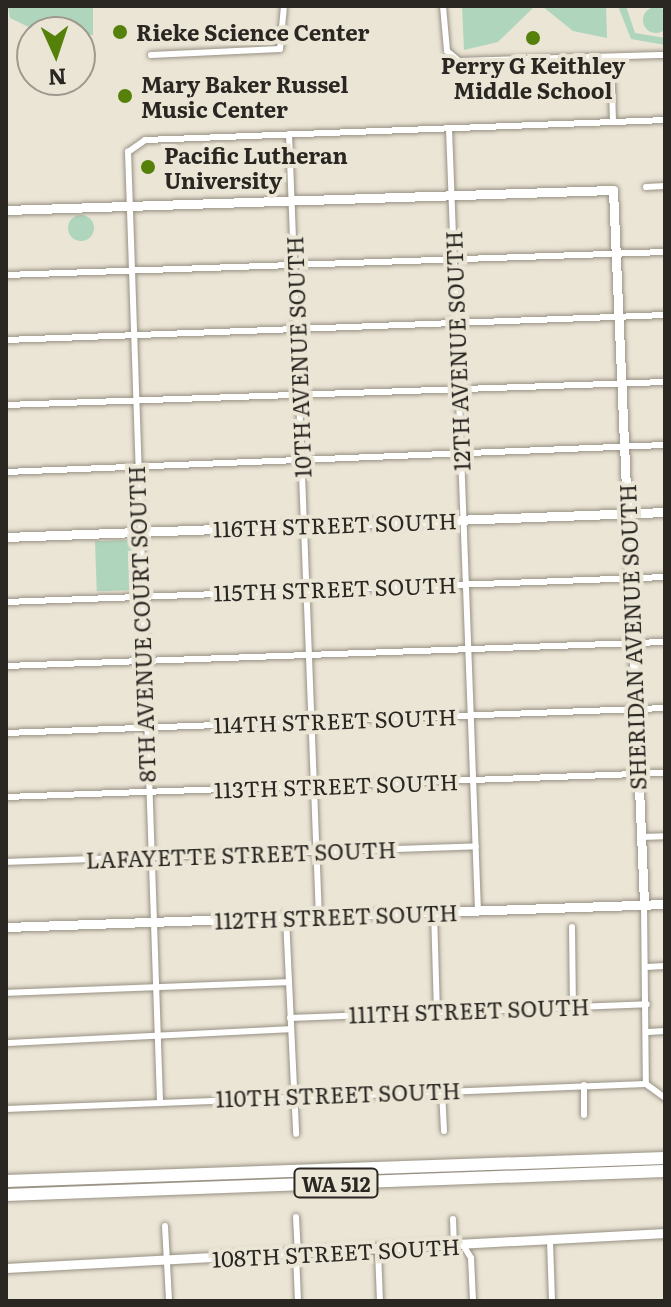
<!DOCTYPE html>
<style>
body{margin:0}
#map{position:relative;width:671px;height:1307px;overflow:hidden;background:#ebe5d6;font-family:Literata,serif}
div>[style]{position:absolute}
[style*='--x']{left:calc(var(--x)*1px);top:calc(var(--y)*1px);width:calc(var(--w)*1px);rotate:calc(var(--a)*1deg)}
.green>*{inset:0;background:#afd5bc;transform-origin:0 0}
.round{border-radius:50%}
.roads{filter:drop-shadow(0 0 2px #979183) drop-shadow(0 0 2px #979183)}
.street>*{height:6px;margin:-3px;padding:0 3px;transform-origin:3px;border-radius:3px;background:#fff}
.secondary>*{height:9px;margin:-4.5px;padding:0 4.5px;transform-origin:4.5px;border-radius:4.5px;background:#fff}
.highway>*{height:12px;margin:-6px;padding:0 6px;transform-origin:6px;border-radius:6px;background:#fff}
.dots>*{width:22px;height:22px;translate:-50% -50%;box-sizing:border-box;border:4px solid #ebe5d6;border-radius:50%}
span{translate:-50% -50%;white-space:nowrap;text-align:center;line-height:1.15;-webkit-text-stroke:8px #ebe5d6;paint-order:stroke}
.shield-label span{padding:2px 6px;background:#ebe5d6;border:2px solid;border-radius:6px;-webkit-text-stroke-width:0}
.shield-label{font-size:20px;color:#2a2722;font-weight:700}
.poi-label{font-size:22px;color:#2a2722;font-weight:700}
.left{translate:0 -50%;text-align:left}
.street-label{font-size:22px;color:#2a2722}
.frame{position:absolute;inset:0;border:8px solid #2a2722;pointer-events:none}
.north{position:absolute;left:16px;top:16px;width:80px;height:80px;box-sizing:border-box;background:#ebe5d6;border:2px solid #9e998e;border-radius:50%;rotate:177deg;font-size:22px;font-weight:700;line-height:32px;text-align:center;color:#2a2722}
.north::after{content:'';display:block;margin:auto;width:28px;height:36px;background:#55810a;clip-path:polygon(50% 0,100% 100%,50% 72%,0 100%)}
</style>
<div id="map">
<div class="green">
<div style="clip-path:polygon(8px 6px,93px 6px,93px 35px,39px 32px,10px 18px)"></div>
<div style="clip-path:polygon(462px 6px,535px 6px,498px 42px,464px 50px)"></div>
<div style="clip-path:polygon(542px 6px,606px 6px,607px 38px,573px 31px)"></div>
<div style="clip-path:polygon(618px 6px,626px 6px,635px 33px,665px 38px,665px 45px,631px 39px)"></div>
<div class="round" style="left:643px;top:7px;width:26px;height:26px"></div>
<div class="round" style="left:68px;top:215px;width:26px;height:26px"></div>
<div style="left:132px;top:540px;width:50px;height:37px;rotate:88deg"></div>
</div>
<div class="roads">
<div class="street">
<div style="--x:443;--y:6;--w:45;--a:84.9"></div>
<div style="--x:447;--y:51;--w:16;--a:40"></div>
<div style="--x:459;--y:61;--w:206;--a:-1.7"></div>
<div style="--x:151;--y:55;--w:129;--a:-2.7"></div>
<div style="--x:280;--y:49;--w:43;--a:-84.7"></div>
<div style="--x:611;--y:57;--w:65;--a:88.2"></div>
<div style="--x:449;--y:128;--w:783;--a:87.88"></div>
<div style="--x:289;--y:134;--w:784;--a:87.81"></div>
<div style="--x:646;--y:187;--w:19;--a:-3"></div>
<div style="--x:6;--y:275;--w:659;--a:-2"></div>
<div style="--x:6;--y:340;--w:659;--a:-2.17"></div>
<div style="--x:6;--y:405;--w:659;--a:-2"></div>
<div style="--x:6;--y:472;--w:660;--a:-2.35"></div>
<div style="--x:6;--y:602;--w:659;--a:-2.17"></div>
<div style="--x:6;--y:666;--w:659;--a:-2.09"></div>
<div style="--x:6;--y:733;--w:659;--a:-2.17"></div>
<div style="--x:6;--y:797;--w:659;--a:-2.09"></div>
<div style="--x:640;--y:837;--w:25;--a:-2"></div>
<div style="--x:6;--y:862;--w:470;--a:-1.9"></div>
<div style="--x:644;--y:905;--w:179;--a:89.4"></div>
<div style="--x:434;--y:912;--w:99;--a:88.3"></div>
<div style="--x:286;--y:918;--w:216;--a:87.3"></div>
<div style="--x:572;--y:927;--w:78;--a:89.3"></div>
<div style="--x:646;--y:967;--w:19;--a:-3"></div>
<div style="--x:6;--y:993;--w:283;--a:-2.2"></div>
<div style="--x:290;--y:1018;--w:357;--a:-2.2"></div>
<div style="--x:648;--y:1032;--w:17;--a:-3"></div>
<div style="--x:6;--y:1043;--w:285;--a:-2.8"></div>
<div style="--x:584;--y:1085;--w:30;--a:90"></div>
<div style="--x:442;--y:1091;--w:40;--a:87.1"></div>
<div style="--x:160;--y:1101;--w:950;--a:-91.93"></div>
<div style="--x:128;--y:152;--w:21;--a:-35"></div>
<div style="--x:145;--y:140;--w:520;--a:-2.2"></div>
<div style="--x:6;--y:1109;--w:640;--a:-2.24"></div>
<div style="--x:646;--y:1084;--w:24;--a:36"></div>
<div style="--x:296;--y:1217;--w:37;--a:87"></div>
<div style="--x:453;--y:1219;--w:26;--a:88"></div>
<div style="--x:165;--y:1226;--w:75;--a:86.9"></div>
<div style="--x:550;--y:1241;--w:60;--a:88.1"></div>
<div style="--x:463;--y:1245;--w:15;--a:58"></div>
<div style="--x:471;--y:1258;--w:43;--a:87.3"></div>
<div style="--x:378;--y:1250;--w:51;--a:87.8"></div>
<div style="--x:296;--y:1254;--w:47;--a:87.6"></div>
</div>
<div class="secondary">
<div style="--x:6;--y:210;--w:607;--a:-1.89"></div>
<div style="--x:613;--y:190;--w:715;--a:87.51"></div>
<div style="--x:6;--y:537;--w:659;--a:-2.17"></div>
<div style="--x:6;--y:927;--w:659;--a:-2"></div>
<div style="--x:6;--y:1268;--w:660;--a:-3.04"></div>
</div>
<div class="highway">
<div style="--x:6;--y:1181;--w:659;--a:-2"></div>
<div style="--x:6;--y:1195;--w:659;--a:-2.09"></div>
</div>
</div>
<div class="dots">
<div style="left:120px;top:32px;background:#55810a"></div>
<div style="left:533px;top:38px;background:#55810a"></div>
<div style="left:125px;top:96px;background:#55810a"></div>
<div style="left:148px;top:167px;background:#55810a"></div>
</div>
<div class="shield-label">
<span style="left:336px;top:1183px">WA 512</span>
</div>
<div class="poi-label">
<span class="left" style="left:136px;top:32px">Rieke Science Center</span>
<span style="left:533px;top:77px">Perry G Keithley<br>Middle School</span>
<span class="left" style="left:141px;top:96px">Mary Baker Russel<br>Music Center</span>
<span class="left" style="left:164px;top:167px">Pacific Lutheran<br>University</span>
</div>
<div class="street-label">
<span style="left:457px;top:351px;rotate:-92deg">12TH AVENUE SOUTH</span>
<span style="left:298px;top:357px;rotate:-92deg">10TH AVENUE SOUTH</span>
<span style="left:335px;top:524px;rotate:-2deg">116TH STREET SOUTH</span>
<span style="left:335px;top:588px;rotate:-2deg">115TH STREET SOUTH</span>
<span style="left:141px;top:624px;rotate:-92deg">8TH AVENUE COURT SOUTH</span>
<span style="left:632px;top:637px;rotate:-92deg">SHERIDAN AVENUE SOUTH</span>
<span style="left:335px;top:720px;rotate:-2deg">114TH STREET SOUTH</span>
<span style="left:336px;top:785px;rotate:-2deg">113TH STREET SOUTH</span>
<span style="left:241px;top:854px;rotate:-2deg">LAFAYETTE STREET SOUTH</span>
<span style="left:336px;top:916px;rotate:-2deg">112TH STREET SOUTH</span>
<span style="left:469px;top:1010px;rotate:-2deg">111TH STREET SOUTH</span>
<span style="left:338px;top:1094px;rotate:-2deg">110TH STREET SOUTH</span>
<span style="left:336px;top:1252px;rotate:-3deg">108TH STREET SOUTH</span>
</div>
<div class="frame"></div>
<div class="north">N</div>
</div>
